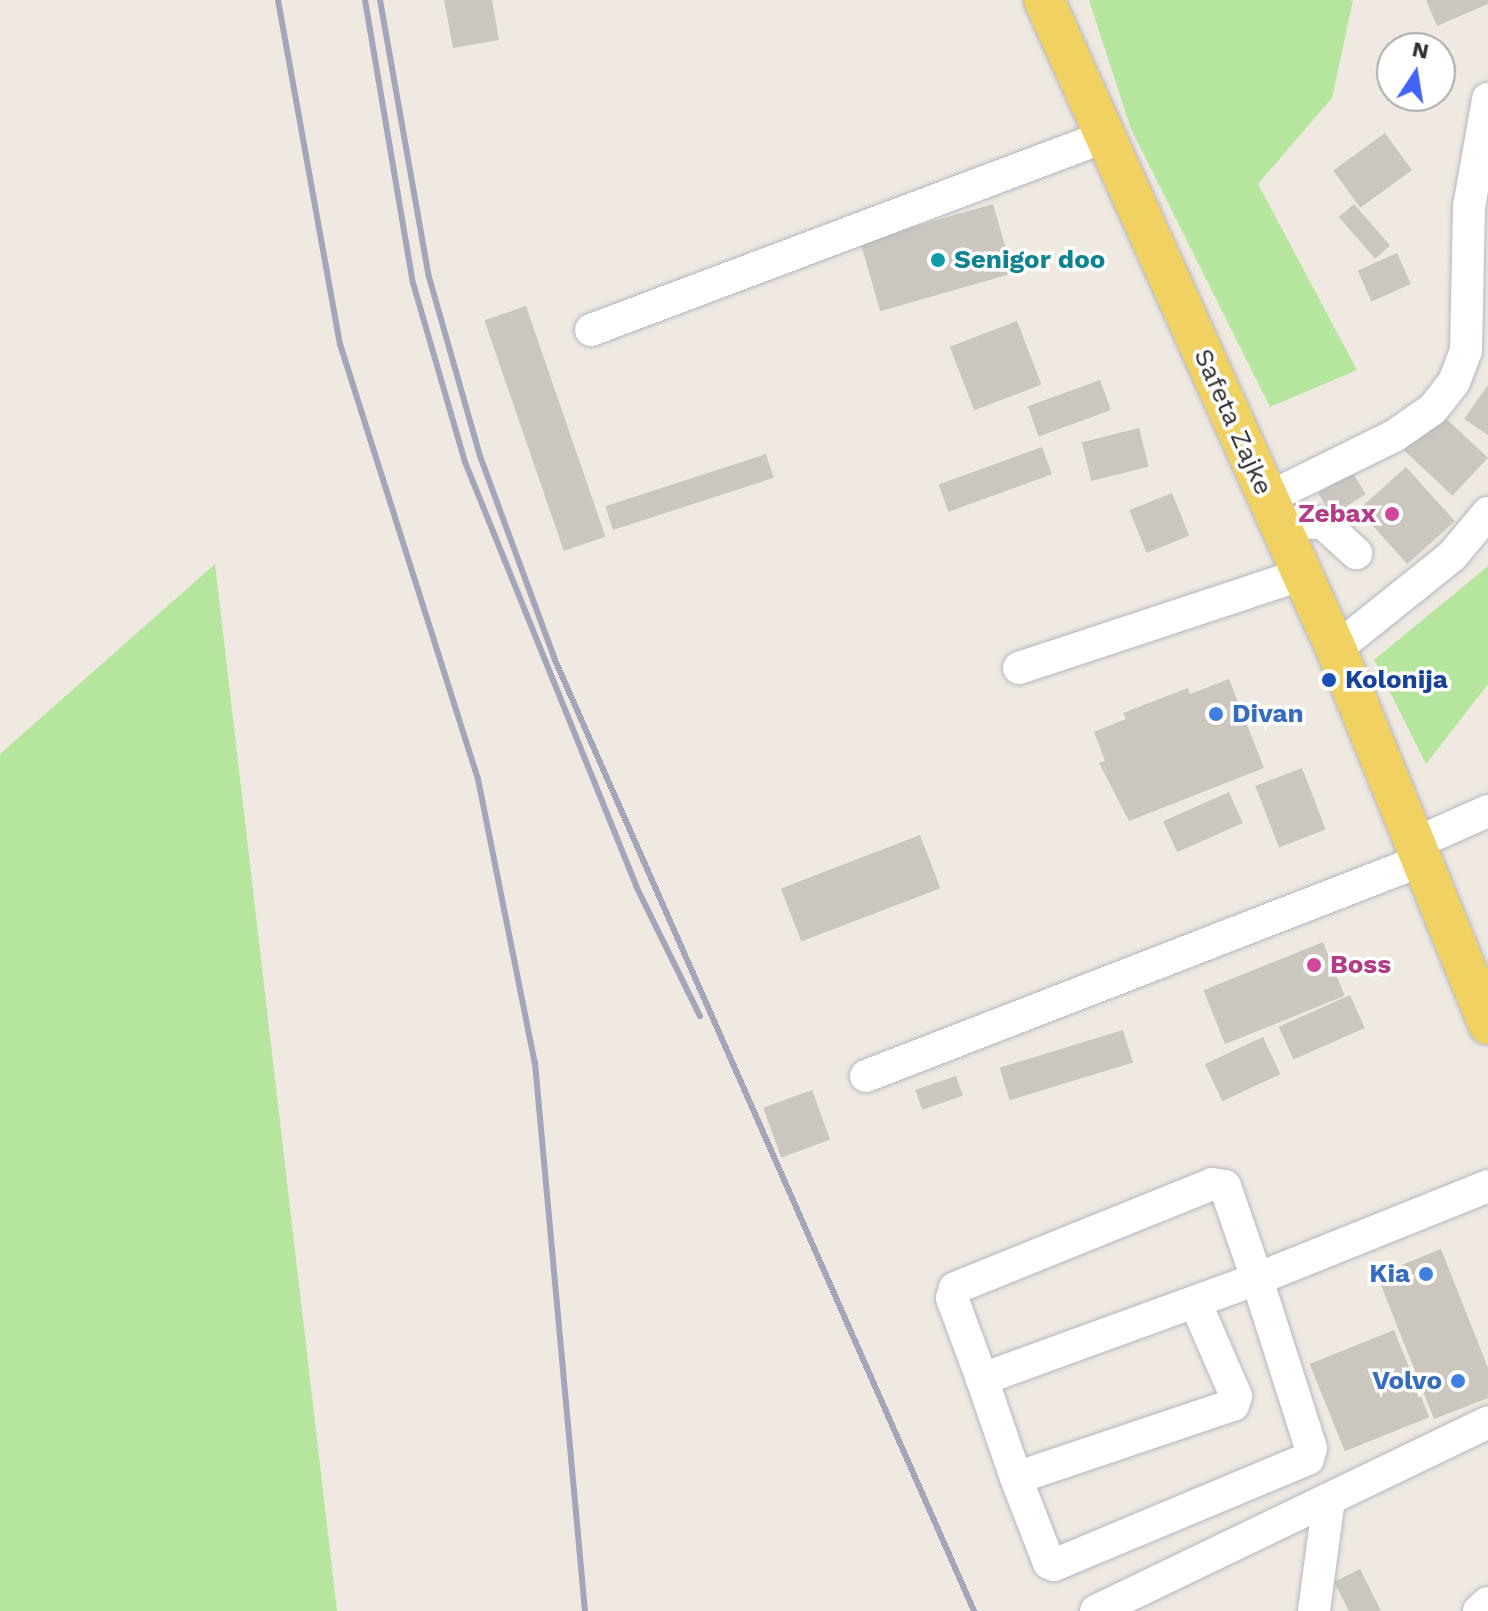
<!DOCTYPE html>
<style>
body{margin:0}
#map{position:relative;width:1488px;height:1611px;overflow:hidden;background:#efe9e1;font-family:"Work Sans",sans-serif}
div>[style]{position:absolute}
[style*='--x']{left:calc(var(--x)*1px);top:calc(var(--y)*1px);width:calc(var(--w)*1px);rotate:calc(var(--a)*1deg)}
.green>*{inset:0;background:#b6e59e}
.building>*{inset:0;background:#cbc7bf;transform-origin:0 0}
.roads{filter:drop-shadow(0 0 2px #b4b7c1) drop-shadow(0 0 2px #b4b7c1)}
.minor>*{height:32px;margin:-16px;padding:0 16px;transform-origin:16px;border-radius:16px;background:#fff}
.major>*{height:40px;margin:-20px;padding:0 20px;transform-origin:20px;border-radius:20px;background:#f2d163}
.rail>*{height:6px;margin:-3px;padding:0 3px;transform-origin:3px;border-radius:3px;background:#a3a6b8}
.dots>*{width:22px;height:22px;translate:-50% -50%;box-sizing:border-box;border:4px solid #fff;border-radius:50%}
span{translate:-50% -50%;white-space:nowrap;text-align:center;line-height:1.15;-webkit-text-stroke:7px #fff;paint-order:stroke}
.culture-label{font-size:26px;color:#0d838f;font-weight:700}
.left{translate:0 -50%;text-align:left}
.street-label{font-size:26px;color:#2e2e2e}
.hotel-label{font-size:26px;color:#b23c85;font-weight:700}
.right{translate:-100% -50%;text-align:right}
.transit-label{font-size:26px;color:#164399;font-weight:700}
.shop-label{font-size:26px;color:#366cbe;font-weight:700}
.north{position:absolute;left:1376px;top:32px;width:80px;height:80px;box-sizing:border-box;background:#fff;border:2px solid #ababab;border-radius:50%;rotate:12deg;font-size:22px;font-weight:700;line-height:32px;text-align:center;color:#2e2e2e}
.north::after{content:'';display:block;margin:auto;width:28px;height:36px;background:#4264fb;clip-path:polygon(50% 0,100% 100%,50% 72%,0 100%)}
</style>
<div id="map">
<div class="green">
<div style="clip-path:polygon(1089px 0,1353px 0,1332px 98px,1258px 184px,1357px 370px,1270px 407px,1131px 129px)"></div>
<div style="clip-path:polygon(215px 564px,337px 1611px,0 1611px,0 754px)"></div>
<div style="clip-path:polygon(1488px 566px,1488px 684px,1426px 764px,1374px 660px)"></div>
</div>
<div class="building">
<div style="clip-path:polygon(444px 0,492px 0,499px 40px,453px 48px)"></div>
<div style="clip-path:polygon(1426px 0,1488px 0,1488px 4px,1437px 26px)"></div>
<div style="left:1385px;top:133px;width:46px;height:64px;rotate:54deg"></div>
<div style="left:993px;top:204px;width:72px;height:138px;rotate:74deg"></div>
<div style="left:1354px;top:204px;width:55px;height:20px;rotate:49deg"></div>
<div style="left:1397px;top:253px;width:34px;height:43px;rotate:66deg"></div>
<div style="left:526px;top:306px;width:244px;height:44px;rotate:71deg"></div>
<div style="left:1017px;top:321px;width:68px;height:72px;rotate:69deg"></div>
<div style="left:1100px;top:380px;width:32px;height:77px;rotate:70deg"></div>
<div style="clip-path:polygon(1488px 385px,1488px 435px,1464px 419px)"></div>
<div style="left:1439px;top:412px;width:67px;height:52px;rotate:43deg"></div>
<div style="left:1139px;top:428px;width:40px;height:59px;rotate:76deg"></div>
<div style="left:1042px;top:447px;width:29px;height:110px;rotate:70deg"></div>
<div style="left:766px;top:454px;width:25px;height:169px;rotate:72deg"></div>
<div style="left:1406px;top:467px;width:73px;height:64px;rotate:48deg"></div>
<div style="left:1352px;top:472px;width:26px;height:40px;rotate:58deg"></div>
<div style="left:1172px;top:493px;width:46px;height:46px;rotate:68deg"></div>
<div style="clip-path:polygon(1229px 679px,1264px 768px,1129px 821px,1099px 763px,1105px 761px,1094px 732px,1126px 719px,1123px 713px,1188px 688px,1190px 694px)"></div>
<div style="left:1302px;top:768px;width:66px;height:50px;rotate:69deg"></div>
<div style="left:1229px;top:792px;width:34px;height:72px;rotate:66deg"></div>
<div style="left:920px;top:835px;width:57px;height:149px;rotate:69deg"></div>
<div style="left:1323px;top:942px;width:58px;height:129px;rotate:68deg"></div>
<div style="left:1350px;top:995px;width:36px;height:78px;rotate:66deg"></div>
<div style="left:1123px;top:1030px;width:34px;height:129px;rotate:73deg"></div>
<div style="left:1263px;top:1037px;width:41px;height:64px;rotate:65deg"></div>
<div style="left:956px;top:1076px;width:21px;height:43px;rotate:71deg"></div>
<div style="left:812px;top:1090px;width:53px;height:52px;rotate:70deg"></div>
<div style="clip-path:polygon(1441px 1249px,1488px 1368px,1488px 1398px,1434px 1419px,1377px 1275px)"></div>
<div style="left:1394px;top:1330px;width:94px;height:91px;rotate:68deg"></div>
<div style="clip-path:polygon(1360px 1569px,1381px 1611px,1349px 1611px,1334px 1582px)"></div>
</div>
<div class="roads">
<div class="minor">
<div style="--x:591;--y:330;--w:548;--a:-20.62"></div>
<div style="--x:1268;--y:498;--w:140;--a:-26.2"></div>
<div style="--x:1394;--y:436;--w:47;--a:-34.7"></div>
<div style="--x:1433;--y:409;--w:34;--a:-52"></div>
<div style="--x:1454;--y:382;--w:33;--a:-69"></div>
<div style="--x:1466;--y:351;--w:144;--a:-88.8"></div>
<div style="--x:1469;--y:207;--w:110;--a:-80"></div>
<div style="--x:1277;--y:522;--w:46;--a:1.2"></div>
<div style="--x:1323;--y:523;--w:45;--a:42.3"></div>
<div style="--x:1336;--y:649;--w:149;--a:-38.7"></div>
<div style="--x:1452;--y:556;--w:56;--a:-50.1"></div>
<div style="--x:1019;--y:668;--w:297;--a:-18.3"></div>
<div style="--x:1416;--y:843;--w:79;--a:-24"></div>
<div style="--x:866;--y:1076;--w:597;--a:-21.2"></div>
<div style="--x:1212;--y:1184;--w:13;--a:9"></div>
<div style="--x:1225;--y:1186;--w:98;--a:71"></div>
<div style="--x:1257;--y:1279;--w:293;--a:160"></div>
<div style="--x:982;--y:1379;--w:86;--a:-110.3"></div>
<div style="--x:952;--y:1298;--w:10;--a:-73"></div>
<div style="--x:955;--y:1288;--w:277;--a:-22"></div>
<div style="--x:982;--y:1379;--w:105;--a:71"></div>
<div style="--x:1016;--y:1478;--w:229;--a:-18.6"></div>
<div style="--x:1233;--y:1405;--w:9;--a:-72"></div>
<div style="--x:1236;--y:1396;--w:100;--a:-113.5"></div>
<div style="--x:1016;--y:1478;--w:91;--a:68.8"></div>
<div style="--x:1049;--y:1563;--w:5;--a:22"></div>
<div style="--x:1054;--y:1565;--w:275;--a:-22.7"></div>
<div style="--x:1308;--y:1459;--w:11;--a:-75"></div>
<div style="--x:1311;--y:1448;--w:177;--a:-107.7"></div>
<div style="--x:1257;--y:1279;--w:249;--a:-21.9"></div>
<div style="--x:1096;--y:1611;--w:435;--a:-25.7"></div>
<div style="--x:1314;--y:1611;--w:113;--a:-82.4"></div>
<div style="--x:1479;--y:1611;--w:12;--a:-42"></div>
</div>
<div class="major">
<div style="--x:1044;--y:0;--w:712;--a:65.78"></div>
<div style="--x:1336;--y:649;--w:405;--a:67.9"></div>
</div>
</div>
<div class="rail">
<div style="--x:278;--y:0;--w:350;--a:79.8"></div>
<div style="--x:340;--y:344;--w:456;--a:72.4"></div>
<div style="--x:478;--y:779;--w:290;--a:78.7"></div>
<div style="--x:535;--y:1063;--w:550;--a:84.79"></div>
<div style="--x:365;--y:0;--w:287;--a:80.4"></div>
<div style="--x:413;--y:283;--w:186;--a:73.8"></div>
<div style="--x:465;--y:462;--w:457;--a:68"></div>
<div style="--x:636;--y:886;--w:145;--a:63.8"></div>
<div style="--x:380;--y:0;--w:281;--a:80"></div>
<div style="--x:429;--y:277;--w:186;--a:74.1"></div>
<div style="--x:480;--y:456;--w:217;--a:69.8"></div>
<div style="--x:555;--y:660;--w:1039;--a:66.22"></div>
</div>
<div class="dots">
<div style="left:938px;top:260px;background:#0f9aa8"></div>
<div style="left:1392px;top:514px;background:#d1479c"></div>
<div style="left:1329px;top:680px;background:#1a4fb4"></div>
<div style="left:1216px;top:714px;background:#3f7fe0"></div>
<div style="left:1314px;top:965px;background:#d1479c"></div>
<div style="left:1426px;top:1274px;background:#3f7fe0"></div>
<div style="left:1458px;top:1381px;background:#3f7fe0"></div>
</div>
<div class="culture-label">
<span class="left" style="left:954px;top:260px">Senigor doo</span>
</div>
<div class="street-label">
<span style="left:1233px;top:422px;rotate:66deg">Safeta Zajke</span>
</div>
<div class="hotel-label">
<span class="right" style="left:1376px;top:514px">Zebax</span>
<span class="left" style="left:1330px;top:965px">Boss</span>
</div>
<div class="transit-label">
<span class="left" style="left:1345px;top:680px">Kolonija</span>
</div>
<div class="shop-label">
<span class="left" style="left:1232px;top:714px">Divan</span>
<span class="right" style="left:1410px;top:1274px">Kia</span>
<span class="right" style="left:1442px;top:1381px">Volvo</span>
</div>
<div class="north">N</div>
</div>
